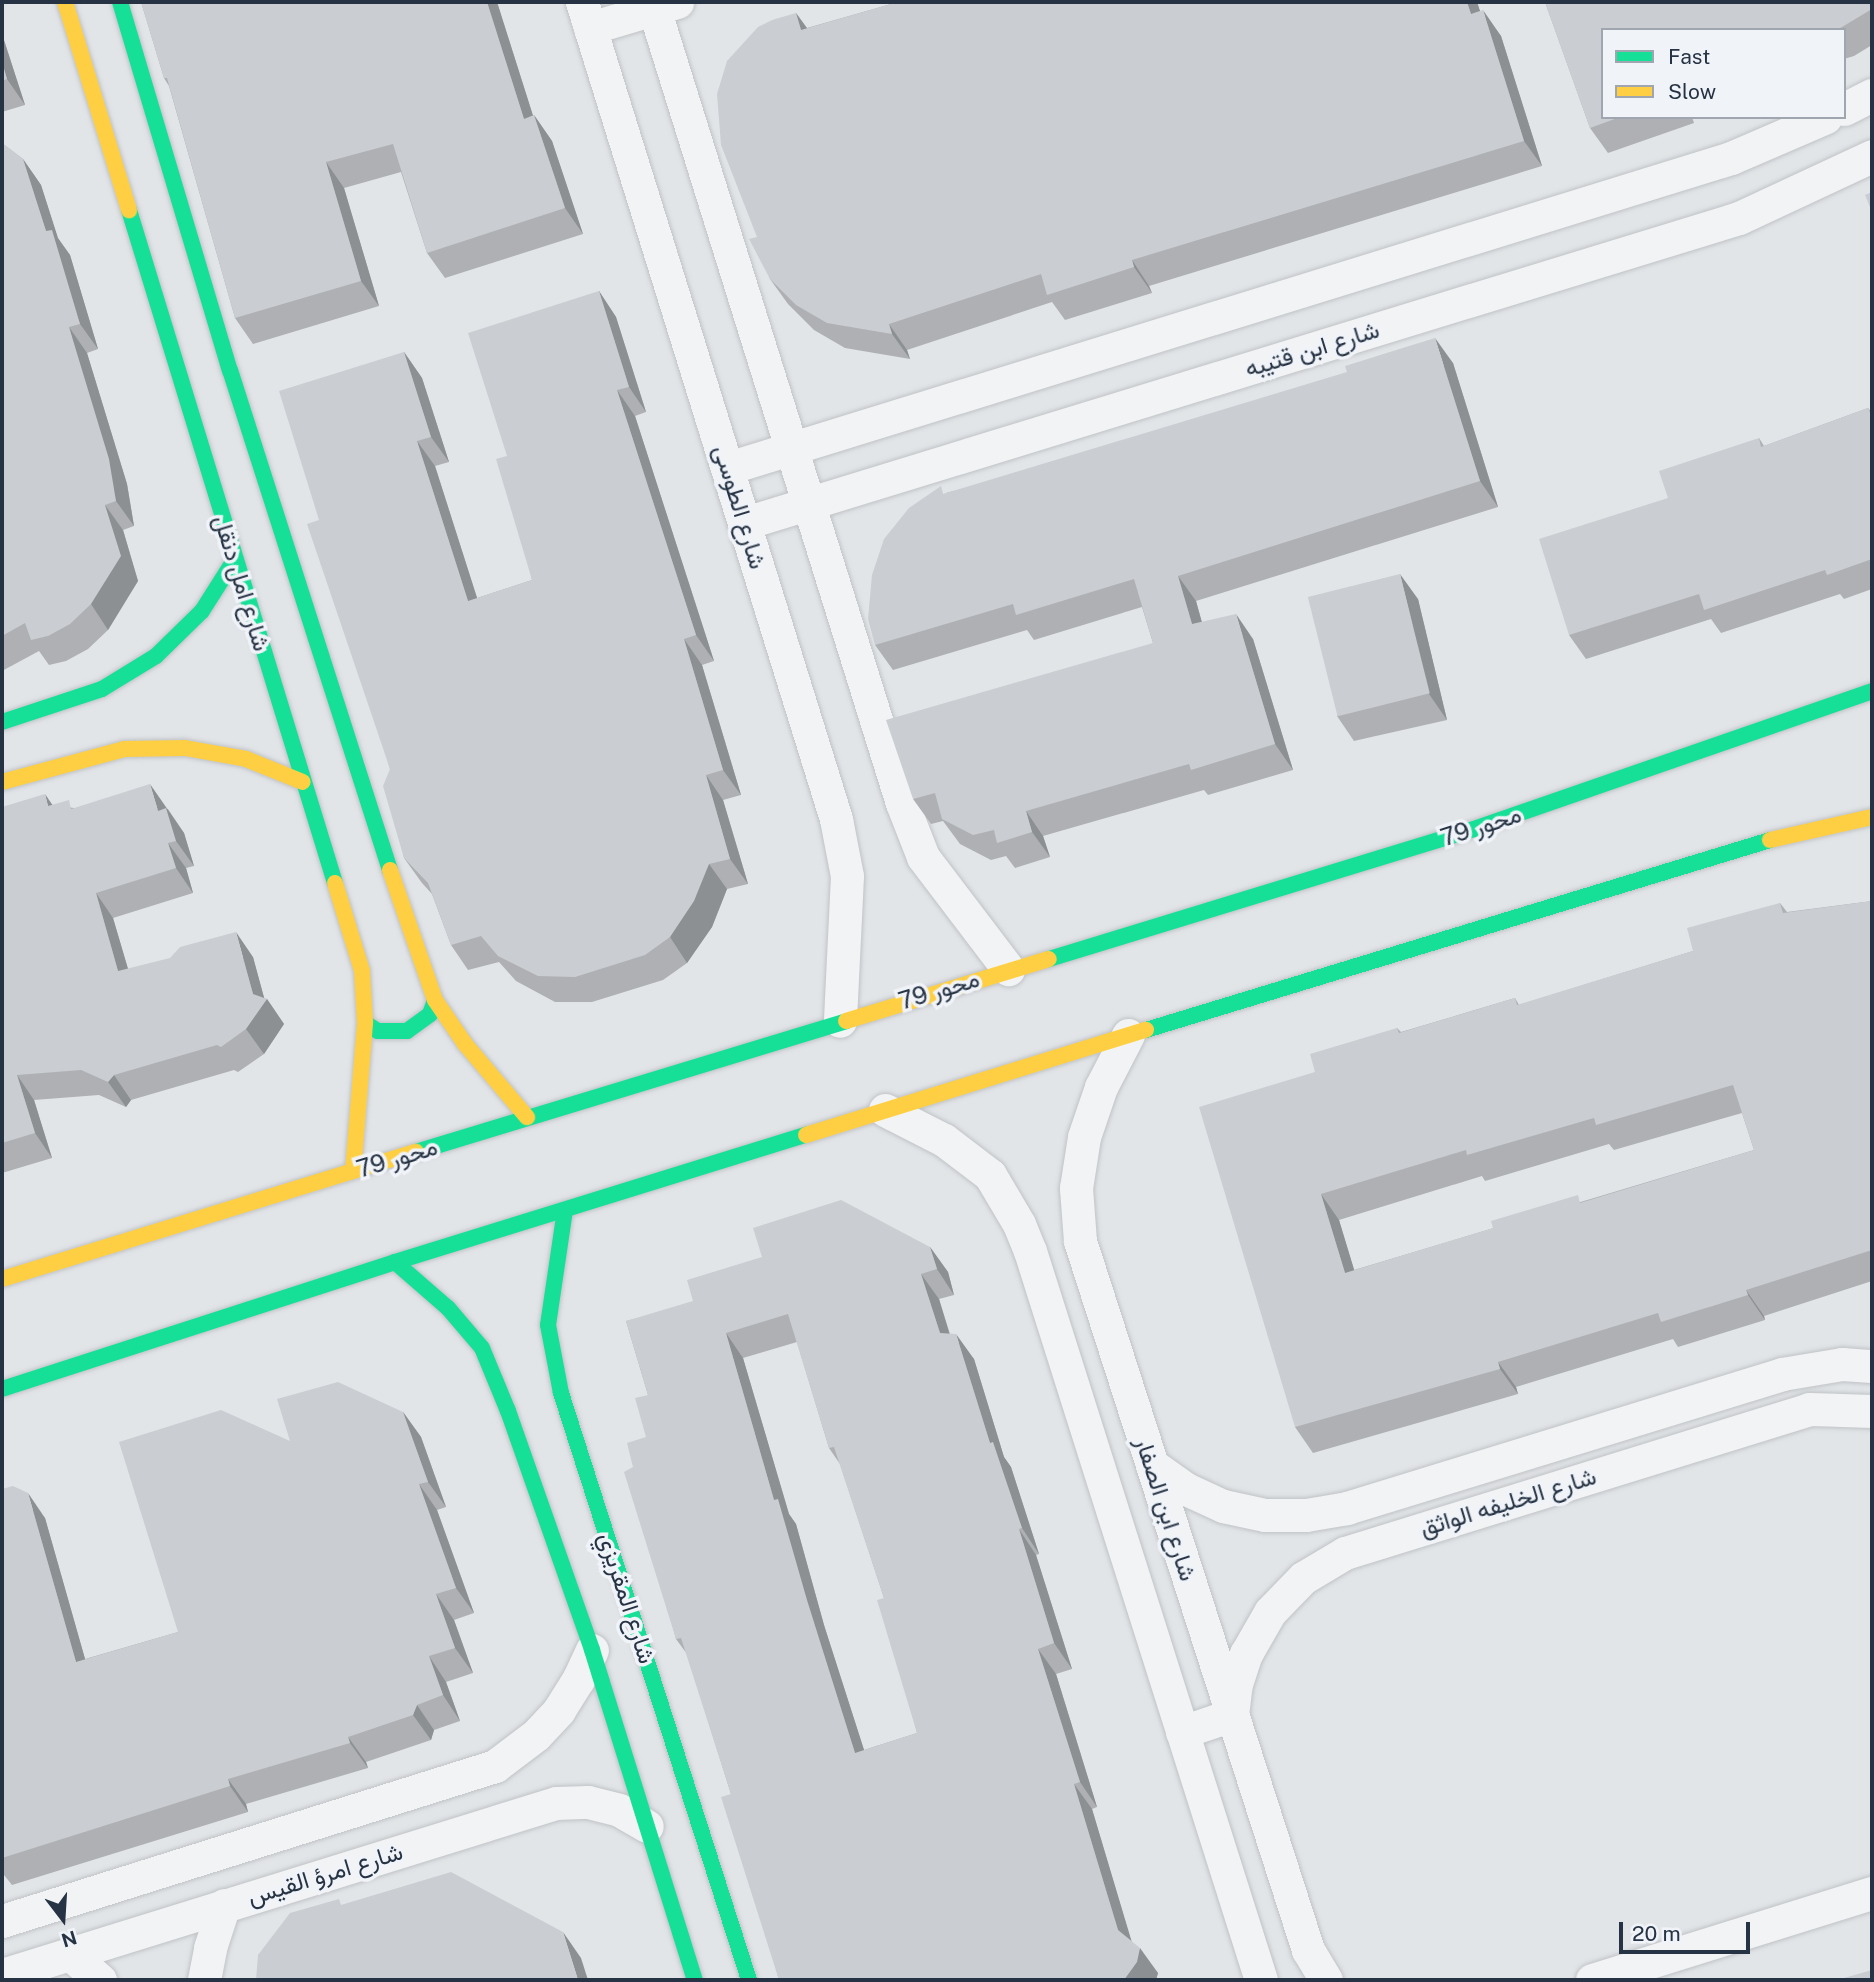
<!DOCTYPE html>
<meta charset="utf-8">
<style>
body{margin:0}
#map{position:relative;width:1874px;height:1982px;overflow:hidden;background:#e2e5e8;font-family:"Public Sans",Vazirmatn,sans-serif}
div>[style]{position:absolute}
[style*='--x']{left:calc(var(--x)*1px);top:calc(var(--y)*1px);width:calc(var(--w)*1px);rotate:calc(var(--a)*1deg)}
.roads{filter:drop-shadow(0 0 2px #c0c3c6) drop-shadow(0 0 2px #c0c3c6)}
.street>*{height:33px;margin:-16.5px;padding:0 16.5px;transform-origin:16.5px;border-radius:16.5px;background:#f2f3f4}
.fast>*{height:16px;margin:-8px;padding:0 8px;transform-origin:8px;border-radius:8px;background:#16e098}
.slow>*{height:16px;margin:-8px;padding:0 8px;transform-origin:8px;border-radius:8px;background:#ffcf43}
.wall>*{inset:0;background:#aeb0b4}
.shaded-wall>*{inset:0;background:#8d9092}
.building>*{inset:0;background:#cacdd1;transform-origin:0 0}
span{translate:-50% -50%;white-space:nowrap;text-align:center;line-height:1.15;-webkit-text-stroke:7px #f0f3f8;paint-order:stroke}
.street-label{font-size:24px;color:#263344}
.frame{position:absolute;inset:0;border:4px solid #263344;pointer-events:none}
.legend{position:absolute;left:1601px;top:28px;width:245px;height:91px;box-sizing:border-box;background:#f0f3f8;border:2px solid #9fa6b0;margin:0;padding:9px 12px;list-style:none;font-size:21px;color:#263344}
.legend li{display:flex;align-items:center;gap:14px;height:35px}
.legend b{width:35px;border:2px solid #9fa6b0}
.north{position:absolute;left:28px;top:1884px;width:70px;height:70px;-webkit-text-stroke:5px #f0f3f8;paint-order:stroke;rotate:163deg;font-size:19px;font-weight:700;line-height:28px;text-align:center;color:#263344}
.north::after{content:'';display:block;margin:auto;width:24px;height:32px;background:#263344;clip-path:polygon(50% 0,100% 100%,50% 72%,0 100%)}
.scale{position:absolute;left:1619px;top:1922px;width:131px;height:32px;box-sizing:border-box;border:4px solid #263344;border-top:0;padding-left:9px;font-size:21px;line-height:24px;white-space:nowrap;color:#263344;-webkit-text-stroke:5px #f0f3f8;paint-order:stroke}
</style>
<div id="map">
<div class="roads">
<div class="street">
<div style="--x:582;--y:2;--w:856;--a:72.73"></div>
<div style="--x:836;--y:819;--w:58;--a:79.1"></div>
<div style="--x:847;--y:876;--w:145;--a:92.8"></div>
<div style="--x:652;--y:2;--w:839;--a:72.67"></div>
<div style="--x:902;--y:803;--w:58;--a:68.7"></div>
<div style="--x:923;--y:857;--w:141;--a:52.8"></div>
<div style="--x:590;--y:28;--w:91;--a:-16.6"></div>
<div style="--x:1844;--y:109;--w:31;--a:-27"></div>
<div style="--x:728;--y:468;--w:1050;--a:-17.17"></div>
<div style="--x:1731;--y:158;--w:103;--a:-23.3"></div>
<div style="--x:745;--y:523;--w:1040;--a:-17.06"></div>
<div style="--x:1739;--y:218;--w:147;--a:-25"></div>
<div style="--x:1128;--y:1035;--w:59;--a:117.4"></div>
<div style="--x:1101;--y:1087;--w:53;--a:108.8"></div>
<div style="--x:1084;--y:1137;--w:52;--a:98.9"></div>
<div style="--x:1076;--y:1188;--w:53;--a:85.7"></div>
<div style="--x:1080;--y:1241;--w:745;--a:72.17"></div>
<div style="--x:1308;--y:1950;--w:35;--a:59"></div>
<div style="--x:885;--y:1110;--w:66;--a:27"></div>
<div style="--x:944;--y:1140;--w:58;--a:37.3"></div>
<div style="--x:990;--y:1175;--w:57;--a:59.4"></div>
<div style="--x:1019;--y:1224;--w:29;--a:68"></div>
<div style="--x:1030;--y:1251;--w:765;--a:72.42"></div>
<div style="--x:1152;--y:1465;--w:42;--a:35.2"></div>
<div style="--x:1186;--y:1489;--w:41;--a:24.7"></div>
<div style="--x:1223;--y:1506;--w:43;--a:12.1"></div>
<div style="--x:1265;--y:1515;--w:41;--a:0"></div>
<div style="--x:1306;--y:1515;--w:42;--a:-9.7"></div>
<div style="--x:1347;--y:1508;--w:455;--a:-17.1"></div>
<div style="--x:1782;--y:1374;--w:61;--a:-9.5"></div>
<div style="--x:1842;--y:1364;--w:30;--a:4"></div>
<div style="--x:1182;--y:1732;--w:53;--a:-18.8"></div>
<div style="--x:1232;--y:1715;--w:31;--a:-83"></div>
<div style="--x:1236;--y:1684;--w:32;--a:-72"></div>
<div style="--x:1246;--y:1654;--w:48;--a:-60.3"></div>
<div style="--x:1270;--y:1612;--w:47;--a:-45.9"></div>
<div style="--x:1303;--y:1578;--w:49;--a:-30.8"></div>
<div style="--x:1345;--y:1553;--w:486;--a:-17.2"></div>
<div style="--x:1809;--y:1409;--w:63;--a:1.8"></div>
<div style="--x:2;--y:1921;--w:517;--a:-17.45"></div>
<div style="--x:495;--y:1766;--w:51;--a:-37.1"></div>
<div style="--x:536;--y:1735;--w:34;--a:-47"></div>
<div style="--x:559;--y:1710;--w:36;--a:-58"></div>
<div style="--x:578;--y:1680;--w:33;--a:-65"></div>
<div style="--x:70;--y:1954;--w:40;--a:41"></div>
<div style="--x:2;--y:1975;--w:580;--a:-17.25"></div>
<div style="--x:556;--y:1803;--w:32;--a:-2"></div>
<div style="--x:588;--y:1802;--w:32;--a:14"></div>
<div style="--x:619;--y:1810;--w:32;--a:30"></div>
<div style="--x:204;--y:1980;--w:33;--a:-79"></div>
<div style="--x:210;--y:1948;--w:45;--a:-72"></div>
<div style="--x:1592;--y:1980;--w:293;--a:-17.3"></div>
</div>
<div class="fast">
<div style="--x:120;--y:2;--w:384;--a:73.4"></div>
<div style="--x:230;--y:370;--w:525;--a:72.26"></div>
<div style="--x:129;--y:210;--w:704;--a:72.98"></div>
<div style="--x:2;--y:722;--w:105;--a:-18.3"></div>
<div style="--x:102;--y:689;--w:63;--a:-31.4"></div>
<div style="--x:156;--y:656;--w:64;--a:-44.4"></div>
<div style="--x:202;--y:611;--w:62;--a:-57.6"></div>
<div style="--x:1049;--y:959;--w:444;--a:-17"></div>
<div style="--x:1474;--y:829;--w:421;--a:-19.1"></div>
<div style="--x:365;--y:1023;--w:15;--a:32"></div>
<div style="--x:378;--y:1031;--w:29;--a:0"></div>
<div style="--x:407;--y:1031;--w:29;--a:-36"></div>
<div style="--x:430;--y:1014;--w:15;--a:-70"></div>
<div style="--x:1146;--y:1030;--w:652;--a:-16.93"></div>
<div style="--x:416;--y:1152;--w:450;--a:-16.9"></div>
<div style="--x:565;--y:1210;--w:116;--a:98.4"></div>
<div style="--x:548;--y:1325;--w:69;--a:79.2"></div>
<div style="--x:561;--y:1393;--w:616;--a:72.24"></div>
<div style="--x:395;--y:1262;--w:70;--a:41"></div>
<div style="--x:448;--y:1308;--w:52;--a:49.6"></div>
<div style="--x:482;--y:1348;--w:68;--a:67.6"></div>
<div style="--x:508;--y:1411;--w:253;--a:70.6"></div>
<div style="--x:592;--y:1650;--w:346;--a:72.7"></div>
<div style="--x:2;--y:1389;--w:413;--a:-17.9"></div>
<div style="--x:395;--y:1262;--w:430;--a:-17.2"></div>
</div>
<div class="slow">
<div style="--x:65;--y:2;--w:218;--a:72.9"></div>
<div style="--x:2;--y:782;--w:126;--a:-15.1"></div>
<div style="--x:124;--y:749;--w:61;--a:-0.9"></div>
<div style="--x:185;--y:748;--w:62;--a:10.2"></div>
<div style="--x:246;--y:759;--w:61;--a:22"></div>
<div style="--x:1770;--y:840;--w:105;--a:-12.7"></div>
<div style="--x:390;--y:870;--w:138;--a:70.9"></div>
<div style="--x:435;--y:1000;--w:53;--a:55.7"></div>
<div style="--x:465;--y:1044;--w:96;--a:49.7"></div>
<div style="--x:335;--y:883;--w:92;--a:72.9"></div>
<div style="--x:362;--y:971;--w:52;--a:86.7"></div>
<div style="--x:365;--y:1023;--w:148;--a:94.6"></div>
<div style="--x:846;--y:1021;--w:212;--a:-17"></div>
<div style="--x:806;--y:1135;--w:356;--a:-17.2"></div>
<div style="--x:2;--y:1279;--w:433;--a:-17.1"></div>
</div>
</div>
<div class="wall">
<div style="clip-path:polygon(141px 2px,497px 2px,533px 116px,534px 115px,552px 141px,583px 234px,445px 278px,427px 253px,401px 172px,344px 188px,379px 306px,253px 344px,235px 318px,169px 86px,164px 78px)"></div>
<div style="clip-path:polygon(898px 2px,1477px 2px,1480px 11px,1501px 36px,1542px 166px,1149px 286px,1152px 293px,1065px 320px,1052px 302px,907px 350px,910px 359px,845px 348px,814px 330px,788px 304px,770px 279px,757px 237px,796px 13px,807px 28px)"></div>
<div style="clip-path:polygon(1545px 2px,1872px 2px,1872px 45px,1854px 56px,1844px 59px,1844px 30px,1603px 30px,1603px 117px,1692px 117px,1694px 123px,1608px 153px,1590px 128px)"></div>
<div style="clip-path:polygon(2px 34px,25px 105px,2px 112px)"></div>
<div style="clip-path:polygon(2px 143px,23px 159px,41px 185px,58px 239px,70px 255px,98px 349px,87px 353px,127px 484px,134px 526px,123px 530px,138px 581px,108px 630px,88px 649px,66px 661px,49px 665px,39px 651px,2px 671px)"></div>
<div style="clip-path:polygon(599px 291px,616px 317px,646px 412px,635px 416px,714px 661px,702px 665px,741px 795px,723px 800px,748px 884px,727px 889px,712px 927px,687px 963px,663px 980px,592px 1002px,555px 1002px,516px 981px,499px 962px,468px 970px,451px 945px,432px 894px,422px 883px,404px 858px,390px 769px,319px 520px,404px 352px,422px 378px,449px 462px,435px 466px,477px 598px,532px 580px,507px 456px)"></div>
<div style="clip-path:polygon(1453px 363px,1498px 507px,1196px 601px,1202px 622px,1253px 639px,1293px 770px,1208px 795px,1204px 790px,1043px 836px,1050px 857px,1015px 868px,1006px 856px,991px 860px,960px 844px,943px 821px,931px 824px,913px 799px,1153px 643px,1142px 607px,1034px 640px,1027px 630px,893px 670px,875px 645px,946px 493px)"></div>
<div style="clip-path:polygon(1868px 408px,1872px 413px,1872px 589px,1844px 599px,1840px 594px,1721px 633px,1711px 619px,1586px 659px,1569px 635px,1668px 498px,1759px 438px,1764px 446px)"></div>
<div style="clip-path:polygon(1418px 599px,1447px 720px,1354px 741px,1337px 716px)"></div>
<div style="clip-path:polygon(52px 805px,74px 808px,168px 809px,184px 833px,194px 866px,186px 868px,193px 893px,113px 918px,128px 969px,253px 957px,264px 998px,267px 999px,284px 1024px,264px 1054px,238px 1072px,234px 1070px,131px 1100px,126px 1107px,99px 1095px,34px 1100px,52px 1158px,2px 1173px,2px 905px)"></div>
<div style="clip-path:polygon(evenodd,1872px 901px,1872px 1281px,1764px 1316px,1765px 1320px,1678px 1347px,1673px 1339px,1516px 1387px,1518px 1394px,1313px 1453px,1295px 1427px,1315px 1072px,1397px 1028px,1401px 1032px,1515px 998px,1519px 1005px,1693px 951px,1780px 903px,1787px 912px,1872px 901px,1742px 1113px,1754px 1150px,1354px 1270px,1339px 1220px,1482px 1176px,1485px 1181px,1609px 1144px,1614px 1150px,1742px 1113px)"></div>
<div style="clip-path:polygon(evenodd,930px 1247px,948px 1272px,954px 1295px,939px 1299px,950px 1334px,974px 1359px,1004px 1457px,1011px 1467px,1039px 1554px,1036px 1555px,1072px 1669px,1056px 1674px,1097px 1807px,1092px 1809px,1131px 1941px,1158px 1973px,1156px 1980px,779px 1980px,731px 1794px,687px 1654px,676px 1639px,633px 1467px,646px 1437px,648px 1395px,626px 1321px,930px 1247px,797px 1342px,829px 1448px,840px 1464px,884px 1598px,917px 1733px,864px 1750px,824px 1625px,796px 1524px,789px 1514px,743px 1358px,797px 1342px)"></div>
<div style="clip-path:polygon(403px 1412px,421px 1437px,446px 1507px,437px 1510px,474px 1613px,454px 1620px,473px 1673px,446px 1682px,460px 1721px,434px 1730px,431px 1740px,366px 1762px,368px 1768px,246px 1804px,248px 1812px,12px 1885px,4px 1875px,2px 1875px,2px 1489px,45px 1518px,85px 1659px,178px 1632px,290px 1441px)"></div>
</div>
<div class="shaded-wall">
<div style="clip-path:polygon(487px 2px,497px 2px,542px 144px,524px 119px)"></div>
<div style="clip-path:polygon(1467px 2px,1477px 2px,1489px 39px,1471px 14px)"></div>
<div style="clip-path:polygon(1483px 10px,1501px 36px,1542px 166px,1524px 141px)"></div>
<div style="clip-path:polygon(796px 13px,814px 38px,801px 30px)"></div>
<div style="clip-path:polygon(2px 34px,25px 105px,7px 79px,2px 62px)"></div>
<div style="clip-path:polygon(534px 115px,552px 141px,583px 234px,565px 208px)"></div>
<div style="clip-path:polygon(23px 159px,41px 185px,58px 238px,70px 255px,98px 349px,80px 324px,46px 231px)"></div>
<div style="clip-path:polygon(326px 162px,344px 188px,379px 306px,361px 281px)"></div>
<div style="clip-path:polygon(1132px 260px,1149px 286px,1152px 293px,1134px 267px)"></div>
<div style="clip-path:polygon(599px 291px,616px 317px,646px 412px,629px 387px)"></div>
<div style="clip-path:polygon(889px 324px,907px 350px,910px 359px,892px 334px)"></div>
<div style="clip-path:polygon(69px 327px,87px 353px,127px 484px,134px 526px,116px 501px)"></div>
<div style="clip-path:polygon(1435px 338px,1453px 363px,1498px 507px,1480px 481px)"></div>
<div style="clip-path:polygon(404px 352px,422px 378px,449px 462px,431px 437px)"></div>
<div style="clip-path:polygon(617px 390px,635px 416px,714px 661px,696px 635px)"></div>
<div style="clip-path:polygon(417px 441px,435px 466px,486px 626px,468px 601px)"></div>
<div style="clip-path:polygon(105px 505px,123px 530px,138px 581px,108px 630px,91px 604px)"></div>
<div style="clip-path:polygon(1400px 574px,1418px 599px,1447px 720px,1429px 694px)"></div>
<div style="clip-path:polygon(1178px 576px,1196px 601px,1209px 649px,1192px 624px)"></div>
<div style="clip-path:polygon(1236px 614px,1253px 639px,1293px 770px,1275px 744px)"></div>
<div style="clip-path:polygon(684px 639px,702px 665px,741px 795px,723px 770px)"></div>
<div style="clip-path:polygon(706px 775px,723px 800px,748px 884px,730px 859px)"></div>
<div style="clip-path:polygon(150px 784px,184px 833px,194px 866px,176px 841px,158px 811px)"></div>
<div style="clip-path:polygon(45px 794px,62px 819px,48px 806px)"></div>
<div style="clip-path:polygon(1026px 811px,1043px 836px,1050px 857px,1032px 832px)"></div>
<div style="clip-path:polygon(168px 843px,186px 868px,193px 893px,176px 868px)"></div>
<div style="clip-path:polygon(709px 864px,727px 889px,712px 927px,687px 963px,670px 937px)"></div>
<div style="clip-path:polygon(96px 893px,113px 918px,136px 996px,118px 971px)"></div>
<div style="clip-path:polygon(236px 932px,253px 957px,265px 1001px,267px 999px,284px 1024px,264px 1054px,246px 1029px,253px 994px)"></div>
<div style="clip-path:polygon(17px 1075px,34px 1100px,52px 1158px,35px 1133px)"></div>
<div style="clip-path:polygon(114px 1075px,131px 1100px,126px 1107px,108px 1082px)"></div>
<div style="clip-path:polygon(1321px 1194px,1339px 1220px,1363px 1299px,1345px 1273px)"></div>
<div style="clip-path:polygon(930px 1247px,948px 1272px,954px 1295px,937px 1269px)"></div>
<div style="clip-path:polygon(921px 1274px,939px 1299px,957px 1359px,940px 1333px)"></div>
<div style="clip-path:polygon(1746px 1290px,1764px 1316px,1765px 1320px,1748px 1295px)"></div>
<div style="clip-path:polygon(726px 1333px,743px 1358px,789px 1514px,796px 1524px,824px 1625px,873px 1778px,855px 1753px,774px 1500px)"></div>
<div style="clip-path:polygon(956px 1334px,974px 1359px,1004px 1457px,1011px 1467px,1039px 1554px,1022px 1528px,990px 1443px)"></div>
<div style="clip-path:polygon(1498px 1362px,1516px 1387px,1518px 1394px,1500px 1369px)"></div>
<div style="clip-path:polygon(403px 1412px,421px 1437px,446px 1507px,428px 1482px)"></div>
<div style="clip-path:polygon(419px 1484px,437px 1510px,474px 1613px,456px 1588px)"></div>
<div style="clip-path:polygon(28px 1493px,45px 1518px,93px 1687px,76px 1662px)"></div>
<div style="clip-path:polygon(1019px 1529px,1036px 1555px,1072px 1669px,1054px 1643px)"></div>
<div style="clip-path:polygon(436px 1594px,454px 1620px,473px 1673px,455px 1648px)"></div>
<div style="clip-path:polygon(1038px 1649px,1056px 1674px,1097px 1807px,1080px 1782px)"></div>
<div style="clip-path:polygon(429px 1656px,446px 1682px,460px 1721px,443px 1695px)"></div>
<div style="clip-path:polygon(417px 1705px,434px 1730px,431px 1740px,413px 1715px)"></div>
<div style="clip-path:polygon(348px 1737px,366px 1762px,368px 1768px,350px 1743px)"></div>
<div style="clip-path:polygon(228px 1779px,246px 1804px,248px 1812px,230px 1786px)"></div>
<div style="clip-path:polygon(1074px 1784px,1092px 1809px,1136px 1956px,1118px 1930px)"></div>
<div style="clip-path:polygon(563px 1932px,581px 1958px,588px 1980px,578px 1980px)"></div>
<div style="clip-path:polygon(1140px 1948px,1158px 1973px,1156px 1980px,1124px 1980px)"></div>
</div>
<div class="building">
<div style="clip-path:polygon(141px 2px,487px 2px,524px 119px,534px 115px,565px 208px,427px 253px,393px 144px,326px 162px,361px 281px,235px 318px,167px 78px,164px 78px)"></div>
<div style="clip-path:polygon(898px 2px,1467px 2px,1471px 14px,1483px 10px,1524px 141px,1132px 260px,1134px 267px,1047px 295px,1041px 274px,889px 324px,892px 334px,827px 323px,796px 305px,770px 279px,749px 239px,757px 237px,721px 145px,717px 94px,727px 61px,758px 27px,772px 20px,796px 13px,801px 30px)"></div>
<div style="clip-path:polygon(1545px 2px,1872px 2px,1872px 9px,1837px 30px,1603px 30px,1603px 117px,1620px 117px,1590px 128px)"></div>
<div style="clip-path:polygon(2px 62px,7px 79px,2px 81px)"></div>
<div style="clip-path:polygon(2px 143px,23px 159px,46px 231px,52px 230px,80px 324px,69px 327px,109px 459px,116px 501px,105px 505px,121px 556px,91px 604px,70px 624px,48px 636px,31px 640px,25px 623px,2px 636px)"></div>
<div style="clip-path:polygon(1872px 192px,1872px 212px,1865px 195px)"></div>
<div style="clip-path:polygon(599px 291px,629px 387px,617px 390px,696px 635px,684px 639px,723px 770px,706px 775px,730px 859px,709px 864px,694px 901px,670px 937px,645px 955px,575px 977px,538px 976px,498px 956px,481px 936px,451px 945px,428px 883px,404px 858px,383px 786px,390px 769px,307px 524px,319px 520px,279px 391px,404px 352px,431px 437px,417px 441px,468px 601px,532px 580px,496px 459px,507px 456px,468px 333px)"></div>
<div style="clip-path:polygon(1435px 338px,1480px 481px,1178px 576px,1192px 624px,1236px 614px,1275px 744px,1191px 770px,1189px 764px,1026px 811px,1032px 832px,997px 843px,994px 830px,973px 835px,942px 819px,935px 793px,913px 799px,886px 720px,1153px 643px,1134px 579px,1016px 615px,1013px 604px,875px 645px,868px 619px,872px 575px,884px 539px,909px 508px,941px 486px,943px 494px,1347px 372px,1345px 366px)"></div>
<div style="clip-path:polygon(1868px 408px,1872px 418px,1872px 559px,1827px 575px,1825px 570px,1704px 610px,1699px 594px,1569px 635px,1539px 539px,1668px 498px,1659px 471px,1759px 438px,1761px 447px)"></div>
<div style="left:1400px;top:574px;width:123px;height:95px;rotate:76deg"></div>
<div style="clip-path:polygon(150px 784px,158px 811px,166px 808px,176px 841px,168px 843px,176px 868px,96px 893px,118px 971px,170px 958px,180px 947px,236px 932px,253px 994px,267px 999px,246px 1029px,221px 1047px,217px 1045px,114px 1075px,108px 1082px,81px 1070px,17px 1075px,35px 1133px,2px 1143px,2px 905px,3px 906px,2px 903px,2px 807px,45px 794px,48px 806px,69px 800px,71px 809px)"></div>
<div style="clip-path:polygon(evenodd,1872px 901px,1872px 1250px,1746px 1290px,1748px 1295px,1661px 1322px,1658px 1313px,1498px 1362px,1500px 1369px,1295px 1427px,1199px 1107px,1315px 1072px,1310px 1054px,1397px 1028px,1399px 1033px,1515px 998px,1517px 1005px,1693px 951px,1687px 928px,1780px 903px,1783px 913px,1872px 901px,1733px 1085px,1754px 1150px,1580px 1203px,1578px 1195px,1491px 1221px,1493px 1228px,1345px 1273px,1321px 1194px,1466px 1150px,1467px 1155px,1594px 1118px,1596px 1125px,1733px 1085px)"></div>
<div style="clip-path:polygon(evenodd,841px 1200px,930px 1247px,937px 1269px,921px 1274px,940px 1333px,956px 1334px,990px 1443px,993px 1442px,1022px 1528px,1019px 1529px,1054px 1643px,1038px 1649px,1080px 1782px,1074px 1784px,1118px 1930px,1140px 1948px,1137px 1962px,1124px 1980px,779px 1980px,721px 1797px,731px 1794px,681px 1638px,676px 1639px,624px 1472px,633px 1467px,627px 1443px,646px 1437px,635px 1398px,648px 1395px,626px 1321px,693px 1301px,687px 1280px,762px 1257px,753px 1228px,841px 1200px,788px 1314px,829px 1448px,834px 1447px,884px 1598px,877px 1600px,917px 1733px,855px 1753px,807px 1600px,778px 1499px,774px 1500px,726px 1333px,788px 1314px)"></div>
<div style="clip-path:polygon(338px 1382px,403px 1412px,428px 1482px,419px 1484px,456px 1588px,436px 1594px,455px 1648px,429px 1656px,443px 1695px,417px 1705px,413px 1715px,348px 1737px,350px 1743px,228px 1779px,230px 1786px,2px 1858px,2px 1489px,13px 1486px,28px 1493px,76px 1662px,178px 1632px,119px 1442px,221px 1410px,290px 1441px,277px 1399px)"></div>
<div style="clip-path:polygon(451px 1872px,563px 1932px,578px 1980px,256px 1980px,258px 1955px,290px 1913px,339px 1899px,341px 1905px)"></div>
<div style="clip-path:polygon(1872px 1970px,1872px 1980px,1837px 1980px)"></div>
</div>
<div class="street-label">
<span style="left:1312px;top:349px;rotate:-17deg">شارع ابن قتيبه</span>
<span style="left:740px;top:507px;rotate:73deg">شارع الطوسى</span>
<span style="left:242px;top:583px;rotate:73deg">شارع امل دنقل</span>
<span style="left:1481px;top:826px;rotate:-18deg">محور 79</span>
<span style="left:939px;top:990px;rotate:-17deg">محور 79</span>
<span style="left:397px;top:1158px;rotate:-17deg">محور 79</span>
<span style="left:1508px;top:1502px;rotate:-17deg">شارع الخليفه الواثق</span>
<span style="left:1166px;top:1509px;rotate:72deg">شارع ابن الصفار</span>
<span style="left:627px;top:1598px;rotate:72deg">شارع المقريزي</span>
<span style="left:325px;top:1874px;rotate:-17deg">شارع امرؤ القيس</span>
</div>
<div class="frame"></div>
<ul class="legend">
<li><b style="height:9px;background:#16e098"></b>Fast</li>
<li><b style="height:9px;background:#ffcf43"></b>Slow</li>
</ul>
<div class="north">N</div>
<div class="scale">20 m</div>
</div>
